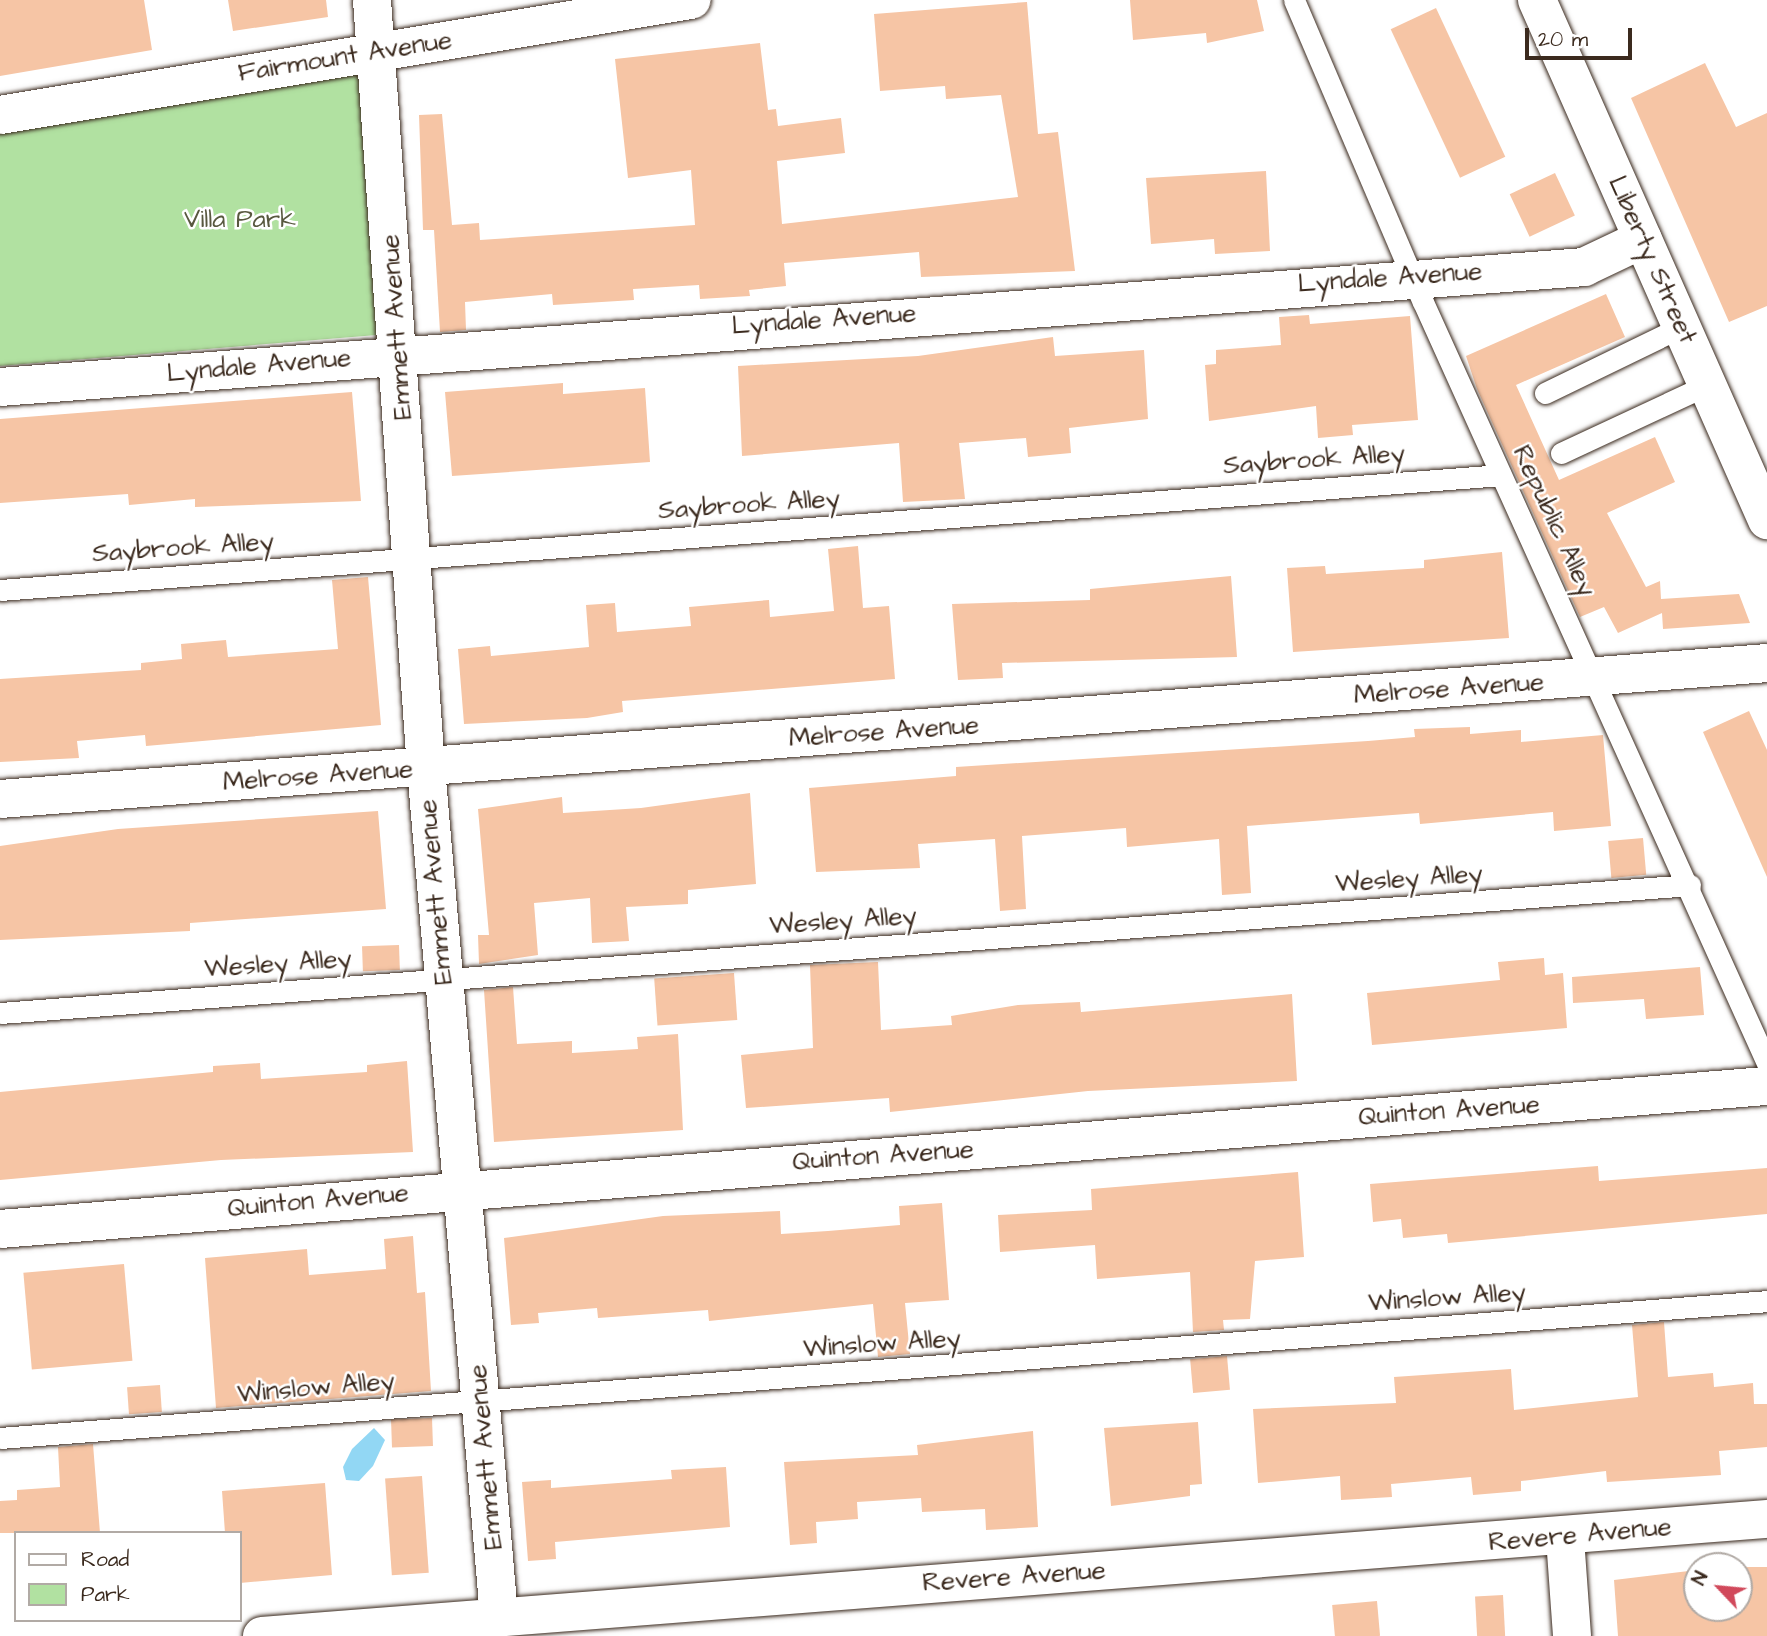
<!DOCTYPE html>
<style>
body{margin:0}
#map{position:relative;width:1767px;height:1636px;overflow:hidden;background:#fff;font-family:"Architects Daughter",sans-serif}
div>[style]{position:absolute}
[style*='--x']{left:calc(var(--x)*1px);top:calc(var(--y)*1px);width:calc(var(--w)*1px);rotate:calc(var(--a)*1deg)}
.green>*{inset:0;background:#b1e1a1}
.water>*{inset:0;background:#92d7f4}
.building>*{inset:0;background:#f6c5a5;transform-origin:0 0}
.roads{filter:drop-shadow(0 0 2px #3b2a1e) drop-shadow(0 0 2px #3b2a1e)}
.lane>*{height:21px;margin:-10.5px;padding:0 10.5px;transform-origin:10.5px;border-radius:10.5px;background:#fff}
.street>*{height:38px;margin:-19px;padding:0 19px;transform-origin:19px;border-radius:19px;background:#fff}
.secondary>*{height:38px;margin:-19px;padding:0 19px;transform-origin:19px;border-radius:19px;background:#fff}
span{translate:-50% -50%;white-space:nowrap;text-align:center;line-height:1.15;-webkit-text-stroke:5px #fff;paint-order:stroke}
.street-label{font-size:26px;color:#3b2a1e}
.park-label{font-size:26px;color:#58583f}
.legend{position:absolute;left:14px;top:1531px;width:228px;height:91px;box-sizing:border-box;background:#fff;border:2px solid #b1aaa5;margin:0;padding:9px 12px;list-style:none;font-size:21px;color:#3b2a1e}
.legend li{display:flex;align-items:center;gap:14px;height:35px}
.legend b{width:35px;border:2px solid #b1aaa5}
.north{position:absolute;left:1683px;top:1552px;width:70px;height:70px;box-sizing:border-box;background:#fff;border:2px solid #b1aaa5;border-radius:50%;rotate:296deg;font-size:19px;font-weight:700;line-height:28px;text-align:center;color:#3b2a1e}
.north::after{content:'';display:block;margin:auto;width:24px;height:32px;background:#d1495b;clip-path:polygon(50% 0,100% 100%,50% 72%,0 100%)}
.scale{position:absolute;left:1525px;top:28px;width:107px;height:32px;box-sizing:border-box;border:4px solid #3b2a1e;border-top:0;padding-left:9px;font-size:21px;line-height:24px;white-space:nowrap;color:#3b2a1e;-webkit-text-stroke:5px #fff;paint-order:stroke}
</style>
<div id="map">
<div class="green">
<div style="clip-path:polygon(358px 71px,389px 334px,0 366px,0 131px)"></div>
</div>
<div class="water">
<div style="clip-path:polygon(374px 1428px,385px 1440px,373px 1466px,359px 1481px,346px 1480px,343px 1467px,352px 1449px)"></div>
</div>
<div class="building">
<div style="clip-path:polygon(0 0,144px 0,152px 50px,0 76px)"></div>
<div style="clip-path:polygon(228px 0,326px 0,328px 17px,233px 31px)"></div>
<div style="clip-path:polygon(1130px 0,1257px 0,1264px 31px,1207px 43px,1206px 33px,1133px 40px)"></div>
<div style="clip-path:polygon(1027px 2px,1038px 134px,1058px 132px,1075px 271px,921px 277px,919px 252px,784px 263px,786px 286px,749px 290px,750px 296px,700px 299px,699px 285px,633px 289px,634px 300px,553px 305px,552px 294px,465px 302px,466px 330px,440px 332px,434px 230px,423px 230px,419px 115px,442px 114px,452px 225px,479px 223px,480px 240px,695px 225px,691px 170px,628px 178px,615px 59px,760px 43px,768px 110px,776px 109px,778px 126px,841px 118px,845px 153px,777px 161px,782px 224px,1018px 197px,1001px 95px,946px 99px,945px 86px,880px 91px,874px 14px)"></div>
<div style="left:1436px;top:8px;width:164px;height:50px;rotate:65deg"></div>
<div style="clip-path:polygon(1705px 63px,1736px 127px,1767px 113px,1767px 306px,1729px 322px,1631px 98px)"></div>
<div style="clip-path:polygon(1266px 171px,1270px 251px,1215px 254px,1214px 239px,1151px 244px,1146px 178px)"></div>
<div style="left:1555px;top:173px;width:47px;height:50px;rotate:65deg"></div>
<div style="clip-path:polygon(1606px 294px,1625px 337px,1516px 385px,1559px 480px,1655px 437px,1675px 482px,1607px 513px,1646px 587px,1660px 581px,1661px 599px,1739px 594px,1750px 623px,1663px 629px,1662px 613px,1618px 633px,1604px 607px,1580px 617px,1477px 389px,1466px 356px)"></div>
<div style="clip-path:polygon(1309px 315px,1310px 324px,1410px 316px,1418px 420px,1352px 425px,1353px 435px,1318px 438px,1316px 406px,1209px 421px,1205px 365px,1216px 364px,1216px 350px,1281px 345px,1279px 317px)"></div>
<div style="clip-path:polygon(1053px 337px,1055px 356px,1144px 350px,1148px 419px,1069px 428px,1071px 453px,1028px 457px,1026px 438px,959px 443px,965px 499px,903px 502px,899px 443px,742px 456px,738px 366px,918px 356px)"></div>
<div style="clip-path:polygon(563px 383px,563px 394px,645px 388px,650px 462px,452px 476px,445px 392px)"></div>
<div style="clip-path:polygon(352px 392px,361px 501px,195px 507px,195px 499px,129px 505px,128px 494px,0 503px,0 419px)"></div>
<div style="clip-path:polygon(858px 546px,863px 608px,889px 606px,895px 679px,622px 701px,623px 712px,587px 718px,464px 724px,458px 649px,490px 646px,491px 656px,589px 647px,586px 605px,615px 603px,617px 632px,691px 626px,689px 607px,769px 600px,770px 617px,834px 611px,828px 549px)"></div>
<div style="clip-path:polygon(1502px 552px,1509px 638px,1293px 652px,1287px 568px,1325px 566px,1326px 574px,1424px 568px,1424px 560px)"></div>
<div style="clip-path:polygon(1231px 576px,1237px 657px,1002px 663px,1003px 678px,958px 680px,952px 604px,1090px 600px,1090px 589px)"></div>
<div style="clip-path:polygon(368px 577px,381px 725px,146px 746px,145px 735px,77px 741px,79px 758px,0 762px,0 679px,141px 670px,141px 663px,182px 659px,181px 644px,203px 642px,226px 640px,228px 657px,338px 649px,332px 580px)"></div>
<div style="clip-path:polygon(1749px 711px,1767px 750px,1767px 877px,1703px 732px)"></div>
<div style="clip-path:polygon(1470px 727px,1470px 734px,1521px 730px,1521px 742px,1603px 735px,1611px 826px,1554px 831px,1553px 812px,1420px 824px,1419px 813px,1247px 826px,1251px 893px,1222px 895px,1219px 839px,1127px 847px,1126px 828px,1022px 836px,1026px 909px,1000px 911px,995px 839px,918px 844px,920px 868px,816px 872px,809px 788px,956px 776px,956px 767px,1368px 741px,1415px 737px,1414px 729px)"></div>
<div style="clip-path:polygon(750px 793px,756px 884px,688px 890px,688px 904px,626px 907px,629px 941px,592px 943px,590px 898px,534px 903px,538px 955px,479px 964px,478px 935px,489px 935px,478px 809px,562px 797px,563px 813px,641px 808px)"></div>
<div style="clip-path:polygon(378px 811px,386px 909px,190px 923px,190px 931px,0 940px,0 846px,118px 829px)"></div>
<div style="left:1643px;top:838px;width:37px;height:35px;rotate:85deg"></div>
<div style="left:399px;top:945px;width:25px;height:37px;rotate:88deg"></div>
<div style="clip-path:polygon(1544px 958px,1545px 975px,1563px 973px,1567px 1028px,1372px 1045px,1367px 993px,1500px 980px,1498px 962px)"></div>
<div style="clip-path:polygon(878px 962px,881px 1030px,952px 1025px,951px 1016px,1018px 1005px,1080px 1002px,1081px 1012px,1292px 994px,1297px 1081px,1088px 1091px,890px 1112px,889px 1098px,746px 1108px,741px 1055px,813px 1048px,810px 965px)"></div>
<div style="clip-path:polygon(1700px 967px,1704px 1015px,1646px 1019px,1644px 999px,1573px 1003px,1572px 977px)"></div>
<div style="left:734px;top:973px;width:47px;height:80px;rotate:86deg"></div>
<div style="clip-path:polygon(513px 987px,517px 1044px,572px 1041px,572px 1053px,638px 1049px,637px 1037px,678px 1034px,683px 1130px,494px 1142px,484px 990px)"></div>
<div style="clip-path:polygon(407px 1061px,413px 1152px,221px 1160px,0 1180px,0 1092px,213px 1072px,213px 1066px,260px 1063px,261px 1079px,367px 1072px,367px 1065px)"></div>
<div style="clip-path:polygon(1598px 1166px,1599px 1181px,1767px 1168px,1767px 1214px,1448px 1243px,1447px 1234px,1403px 1238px,1401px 1219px,1373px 1222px,1370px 1184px)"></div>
<div style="clip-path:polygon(1298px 1172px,1304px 1257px,1255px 1261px,1250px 1319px,1223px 1320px,1224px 1330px,1193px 1332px,1190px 1272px,1097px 1279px,1095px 1245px,1000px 1252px,998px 1215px,1092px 1210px,1091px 1189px)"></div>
<div style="clip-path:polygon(942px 1203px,949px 1300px,905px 1303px,910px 1354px,878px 1357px,873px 1304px,709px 1321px,708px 1310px,598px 1318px,597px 1308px,538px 1313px,539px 1323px,511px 1325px,504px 1238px,663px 1216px,780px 1211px,781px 1234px,828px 1231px,900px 1225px,899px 1206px)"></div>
<div style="clip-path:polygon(413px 1236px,417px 1293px,425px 1292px,431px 1391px,216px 1408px,205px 1258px,307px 1249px,309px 1275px,386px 1269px,384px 1239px)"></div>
<div style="left:124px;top:1264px;width:97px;height:101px;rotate:85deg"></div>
<div style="clip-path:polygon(1664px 1322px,1668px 1377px,1713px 1373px,1714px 1387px,1753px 1383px,1754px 1404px,1767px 1404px,1767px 1447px,1719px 1451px,1721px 1475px,1607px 1482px,1606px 1471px,1521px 1481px,1521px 1491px,1473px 1495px,1471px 1477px,1391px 1484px,1392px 1497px,1341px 1500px,1340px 1476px,1258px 1483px,1253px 1409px,1396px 1403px,1394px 1377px,1511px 1369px,1514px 1410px,1638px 1397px,1632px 1325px)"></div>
<div style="left:1227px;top:1356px;width:34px;height:37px;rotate:85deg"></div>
<div style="left:160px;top:1385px;width:27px;height:33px;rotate:86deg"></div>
<div style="left:432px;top:1418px;width:28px;height:41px;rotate:88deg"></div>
<div style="clip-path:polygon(1198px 1422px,1202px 1484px,1190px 1485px,1190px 1496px,1111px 1506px,1104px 1428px)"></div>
<div style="clip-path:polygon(1033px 1431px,1038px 1527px,986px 1530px,985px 1509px,922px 1512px,921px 1498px,857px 1502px,858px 1519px,816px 1522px,817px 1543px,790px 1545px,784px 1462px,918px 1455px,917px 1445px)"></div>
<div style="clip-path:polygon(93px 1444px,100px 1533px,0 1533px,0 1501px,17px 1500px,17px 1490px,60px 1487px,58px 1447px)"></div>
<div style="clip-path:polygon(726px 1467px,730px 1527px,555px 1542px,556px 1559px,528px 1561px,522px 1482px,551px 1480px,551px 1488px,672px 1479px,671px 1470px)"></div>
<div style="left:422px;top:1476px;width:97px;height:37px;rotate:86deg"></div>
<div style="clip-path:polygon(325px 1483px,332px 1575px,240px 1583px,240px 1533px,225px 1533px,222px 1491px)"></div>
<div style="clip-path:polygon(1739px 1567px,1767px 1567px,1767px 1636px,1618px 1636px,1614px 1580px,1697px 1570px,1697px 1608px,1739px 1608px)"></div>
<div style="left:1503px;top:1595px;width:41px;height:28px;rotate:87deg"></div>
<div style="left:1377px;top:1601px;width:35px;height:45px;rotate:85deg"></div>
</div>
<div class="roads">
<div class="lane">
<div style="--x:1294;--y:0;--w:328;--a:66.9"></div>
<div style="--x:1423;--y:302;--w:835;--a:65.68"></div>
<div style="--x:1545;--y:393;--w:151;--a:-25.9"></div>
<div style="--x:1561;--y:453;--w:161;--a:-25"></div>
<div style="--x:0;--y:590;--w:1505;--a:-4.38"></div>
<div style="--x:0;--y:1013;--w:1695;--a:-4.33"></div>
<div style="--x:0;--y:1438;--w:1772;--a:-4.43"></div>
</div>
<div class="street">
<div style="--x:372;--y:0;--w:770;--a:85.98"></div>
<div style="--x:426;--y:768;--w:851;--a:85.08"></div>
<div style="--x:0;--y:115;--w:701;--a:-9.45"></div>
<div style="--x:0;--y:387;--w:1589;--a:-4.33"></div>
<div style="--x:1584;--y:267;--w:65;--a:-25.4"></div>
<div style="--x:0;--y:799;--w:1772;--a:-4.4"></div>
<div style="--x:0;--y:1229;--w:1773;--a:-4.63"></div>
<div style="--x:1565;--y:1538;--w:98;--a:85.9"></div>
<div style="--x:262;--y:1636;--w:1510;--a:-4.45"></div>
</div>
<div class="secondary">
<div style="--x:1537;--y:0;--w:569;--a:66.14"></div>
</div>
</div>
<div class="street-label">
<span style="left:345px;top:57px;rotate:-9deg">Fairmount Avenue</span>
<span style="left:1652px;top:260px;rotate:66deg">Liberty Street</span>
<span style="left:1390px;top:278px;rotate:-4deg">Lyndale Avenue</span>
<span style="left:824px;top:320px;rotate:-4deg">Lyndale Avenue</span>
<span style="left:397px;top:327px;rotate:-94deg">Emmett Avenue</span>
<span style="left:259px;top:366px;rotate:-5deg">Lyndale Avenue</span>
<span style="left:1314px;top:460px;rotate:-4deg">Saybrook Alley</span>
<span style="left:749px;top:505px;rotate:-4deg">Saybrook Alley</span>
<span style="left:1554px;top:521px;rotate:65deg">Republic Alley</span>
<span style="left:183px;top:548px;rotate:-4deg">Saybrook Alley</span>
<span style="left:1449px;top:689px;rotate:-4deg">Melrose Avenue</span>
<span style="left:884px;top:732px;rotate:-4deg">Melrose Avenue</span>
<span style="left:318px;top:776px;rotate:-4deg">Melrose Avenue</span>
<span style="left:1409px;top:879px;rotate:-4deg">Wesley Alley</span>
<span style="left:436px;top:892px;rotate:-95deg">Emmett Avenue</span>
<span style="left:843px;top:921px;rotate:-4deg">Wesley Alley</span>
<span style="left:278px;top:964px;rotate:-4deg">Wesley Alley</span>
<span style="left:1449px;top:1111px;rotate:-4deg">Quinton Avenue</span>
<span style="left:883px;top:1156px;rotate:-4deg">Quinton Avenue</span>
<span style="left:318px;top:1201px;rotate:-5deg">Quinton Avenue</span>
<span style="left:1447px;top:1298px;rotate:-4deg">Winslow Alley</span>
<span style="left:882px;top:1344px;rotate:-4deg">Winslow Alley</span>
<span style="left:316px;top:1388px;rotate:-5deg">Winslow Alley</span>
<span style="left:486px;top:1457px;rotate:-95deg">Emmett Avenue</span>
<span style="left:1580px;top:1535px;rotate:-5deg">Revere Avenue</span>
<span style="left:1014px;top:1577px;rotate:-4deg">Revere Avenue</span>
</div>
<div class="park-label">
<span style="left:240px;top:220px">Villa Park</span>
</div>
<ul class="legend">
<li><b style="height:9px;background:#fff"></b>Road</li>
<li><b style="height:19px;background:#b1e1a1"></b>Park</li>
</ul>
<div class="north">N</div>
<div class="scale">20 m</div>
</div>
